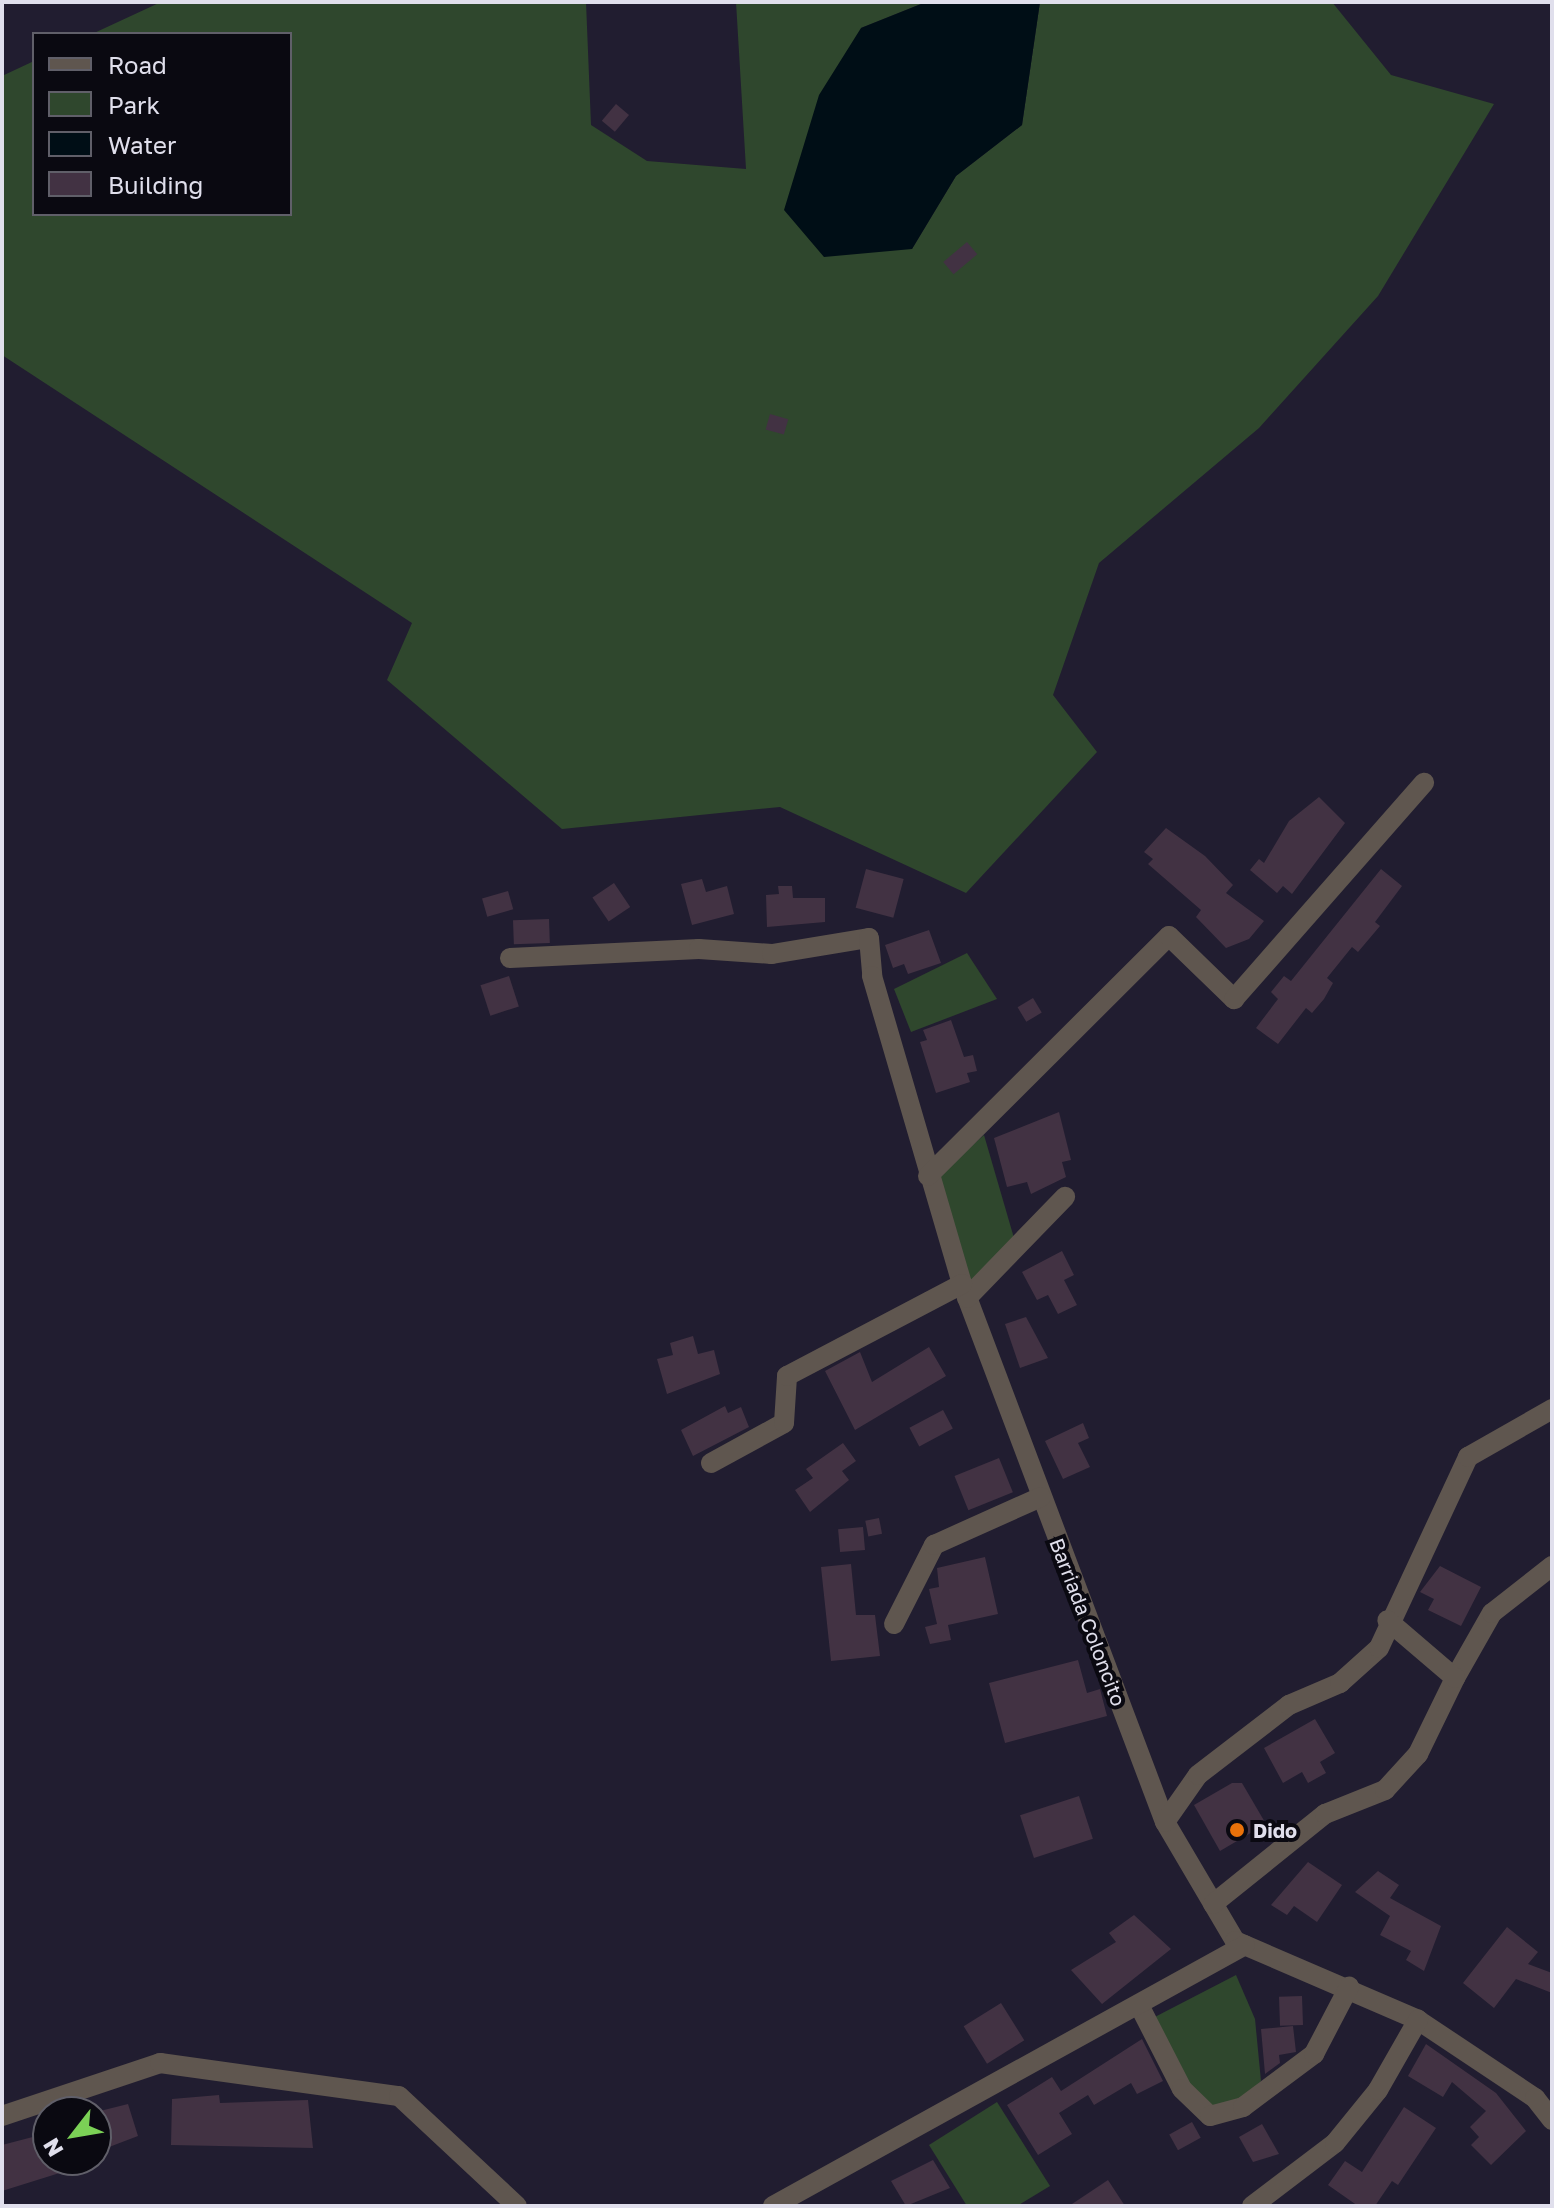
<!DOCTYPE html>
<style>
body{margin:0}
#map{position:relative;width:1554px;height:2208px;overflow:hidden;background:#211d30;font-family:"Golos Text",sans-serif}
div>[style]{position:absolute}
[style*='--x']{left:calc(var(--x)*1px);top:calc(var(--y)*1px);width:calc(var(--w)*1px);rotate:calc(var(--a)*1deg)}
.green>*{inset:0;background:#2f472d}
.water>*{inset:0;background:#000e16}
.building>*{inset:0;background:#423243;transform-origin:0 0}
.minor>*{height:20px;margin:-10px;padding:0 10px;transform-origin:10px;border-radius:10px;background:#5f564f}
.dots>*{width:22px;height:22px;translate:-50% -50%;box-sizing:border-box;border:4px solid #0a0911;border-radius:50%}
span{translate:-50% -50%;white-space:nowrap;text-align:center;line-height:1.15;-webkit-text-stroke:8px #0a0911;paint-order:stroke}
.street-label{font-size:20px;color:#e0dfec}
.poi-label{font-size:20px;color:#e0dfec;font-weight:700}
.left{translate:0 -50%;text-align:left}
.frame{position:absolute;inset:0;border:4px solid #e0dfec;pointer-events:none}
.legend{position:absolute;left:32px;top:32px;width:260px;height:184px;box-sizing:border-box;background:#0a0911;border:2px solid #605f69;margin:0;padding:10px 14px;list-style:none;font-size:24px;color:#e0dfec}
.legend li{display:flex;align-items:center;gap:16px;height:40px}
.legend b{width:40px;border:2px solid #605f69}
.north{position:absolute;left:32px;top:2096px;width:80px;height:80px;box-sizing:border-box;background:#0a0911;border:2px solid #605f69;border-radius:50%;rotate:239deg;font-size:22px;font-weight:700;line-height:32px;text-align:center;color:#e0dfec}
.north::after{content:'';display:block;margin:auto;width:28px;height:36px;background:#7bd156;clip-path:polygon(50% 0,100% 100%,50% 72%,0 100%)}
</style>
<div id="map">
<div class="green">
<div style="clip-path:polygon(161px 2px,586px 2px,591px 125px,647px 161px,746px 169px,736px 2px,926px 2px,861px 28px,912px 249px,956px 176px,1022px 125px,1040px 2px,1332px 2px,1391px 75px,1494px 104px,1378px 296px,1259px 428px,1099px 563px,1053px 695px,1097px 752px,966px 893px,780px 807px,562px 829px,387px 680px,412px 623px,2px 355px,2px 76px,34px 61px,34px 214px,290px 214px,290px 34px,92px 34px)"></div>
<div style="clip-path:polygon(967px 953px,997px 999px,911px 1032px,894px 989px)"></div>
<div style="clip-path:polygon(984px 1135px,1014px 1238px,969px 1283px,936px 1177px)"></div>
<div style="clip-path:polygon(1236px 1975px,1255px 2019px,1261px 2081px,1240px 2101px,1210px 2107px,1185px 2086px,1149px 2020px)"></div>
<div style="clip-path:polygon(997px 2102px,1050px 2186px,1017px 2206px,967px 2206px,929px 2145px)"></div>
</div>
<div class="water">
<div style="clip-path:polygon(926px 2px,1040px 2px,1022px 125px,956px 176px,912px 249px,824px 257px,784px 210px,819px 95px,861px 28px)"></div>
</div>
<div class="building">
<div style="left:616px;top:104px;width:17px;height:22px;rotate:40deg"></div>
<div style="left:967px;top:242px;width:16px;height:31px;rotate:50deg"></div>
<div style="left:770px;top:414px;width:19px;height:16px;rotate:16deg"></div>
<div style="clip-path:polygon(1319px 797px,1345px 823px,1292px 894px,1283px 886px,1277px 893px,1250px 870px,1259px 859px,1264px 863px,1289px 821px)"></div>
<div style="clip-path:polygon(1166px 828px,1205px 856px,1233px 885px,1226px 893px,1264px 921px,1249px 939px,1226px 948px,1196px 917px,1201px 910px,1148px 864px,1153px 859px,1144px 852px)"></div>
<div style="left:866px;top:869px;width:39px;height:40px;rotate:15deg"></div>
<div style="clip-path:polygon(1381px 869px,1402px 886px,1375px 922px,1380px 926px,1358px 952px,1352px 947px,1327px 978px,1333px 983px,1324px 999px,1312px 1013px,1306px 1008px,1278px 1044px,1256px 1028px,1278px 999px,1271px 992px,1284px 976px,1291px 981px)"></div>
<div style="clip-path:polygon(702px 879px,706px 892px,727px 886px,734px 914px,692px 925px,681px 884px)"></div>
<div style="left:614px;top:883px;width:29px;height:26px;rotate:56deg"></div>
<div style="clip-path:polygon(778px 886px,792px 886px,793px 898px,825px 898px,825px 922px,767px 927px,766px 895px,779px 894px)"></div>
<div style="left:508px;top:891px;width:19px;height:27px;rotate:74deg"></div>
<div style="left:549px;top:919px;width:24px;height:36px;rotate:88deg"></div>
<div style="clip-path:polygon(929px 930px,941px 963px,908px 974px,904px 964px,893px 968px,885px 945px)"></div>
<div style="left:509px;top:976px;width:32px;height:30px;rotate:72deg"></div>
<div style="left:1033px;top:998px;width:17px;height:18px;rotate:59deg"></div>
<div style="clip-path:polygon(951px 1020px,964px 1057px,973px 1055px,977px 1071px,967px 1073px,970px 1082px,936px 1093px,920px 1042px,927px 1040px,923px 1030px)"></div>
<div style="clip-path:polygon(1059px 1112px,1071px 1160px,1062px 1162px,1066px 1177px,1031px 1194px,1027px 1182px,1007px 1187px,994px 1138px)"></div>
<div style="clip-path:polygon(1062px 1251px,1074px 1275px,1064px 1280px,1077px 1305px,1058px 1314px,1048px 1295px,1037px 1300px,1022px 1272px)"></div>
<div style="clip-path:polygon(1026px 1317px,1048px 1358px,1020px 1368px,1005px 1324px)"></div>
<div style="clip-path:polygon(693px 1336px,698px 1354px,714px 1350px,720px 1374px,667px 1394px,657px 1359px,673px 1355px,670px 1343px)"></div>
<div style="clip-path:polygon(929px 1347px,946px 1376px,855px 1430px,825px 1371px,860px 1352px,872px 1382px)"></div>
<div style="clip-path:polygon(725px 1406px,728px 1413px,741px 1407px,749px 1427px,693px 1456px,681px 1430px)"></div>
<div style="left:943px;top:1410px;width:21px;height:38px;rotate:62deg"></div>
<div style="clip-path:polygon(1083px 1423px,1089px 1438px,1078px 1443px,1090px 1467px,1063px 1479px,1045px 1441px)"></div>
<div style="clip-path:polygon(843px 1443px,856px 1461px,842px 1471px,849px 1480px,810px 1512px,795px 1490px,813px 1478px,806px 1469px)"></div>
<div style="left:999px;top:1458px;width:37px;height:48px;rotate:68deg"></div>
<div style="left:879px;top:1518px;width:16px;height:14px;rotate:79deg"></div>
<div style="left:863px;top:1527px;width:23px;height:25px;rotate:85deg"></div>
<div style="clip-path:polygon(985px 1557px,998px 1614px,948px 1625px,951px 1640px,930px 1644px,925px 1627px,937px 1624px,929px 1589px,939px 1587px,937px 1568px)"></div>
<div style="clip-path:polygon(851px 1564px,856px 1615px,875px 1615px,880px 1656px,831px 1661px,821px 1567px)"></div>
<div style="clip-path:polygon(1440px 1566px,1481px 1587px,1461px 1626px,1428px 1610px,1434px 1599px,1420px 1592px)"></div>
<div style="clip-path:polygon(1078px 1660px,1087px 1693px,1100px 1689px,1107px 1716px,1005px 1743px,989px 1683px)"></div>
<div style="clip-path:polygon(1315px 1719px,1335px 1753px,1320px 1762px,1326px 1773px,1308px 1783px,1302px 1772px,1283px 1783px,1264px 1748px)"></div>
<div style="clip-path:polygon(1232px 1783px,1242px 1783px,1266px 1824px,1220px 1851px,1194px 1805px)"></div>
<div style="left:1079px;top:1796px;width:45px;height:62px;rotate:72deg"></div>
<div style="clip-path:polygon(1308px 1862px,1342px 1885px,1317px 1922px,1294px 1906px,1287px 1915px,1271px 1905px)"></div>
<div style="clip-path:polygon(1378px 1871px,1399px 1885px,1390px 1898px,1441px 1926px,1424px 1971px,1406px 1960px,1411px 1951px,1380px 1935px,1390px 1916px,1355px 1892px)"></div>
<div style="clip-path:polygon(1134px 1915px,1171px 1949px,1102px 2004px,1071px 1970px,1116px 1942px,1109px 1933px)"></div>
<div style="clip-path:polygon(1507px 1927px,1538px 1952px,1528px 1964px,1552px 1973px,1552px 1993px,1516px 1979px,1494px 2008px,1463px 1983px)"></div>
<div style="left:1302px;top:1996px;width:29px;height:23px;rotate:88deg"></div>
<div style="left:1001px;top:2003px;width:44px;height:44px;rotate:58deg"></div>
<div style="clip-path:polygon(1293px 2026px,1296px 2052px,1279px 2055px,1280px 2063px,1265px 2074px,1261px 2029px)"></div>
<div style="clip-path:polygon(1142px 2039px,1163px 2081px,1137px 2094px,1131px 2083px,1094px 2105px,1088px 2095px,1059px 2113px,1072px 2134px,1038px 2155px,1007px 2105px,1052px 2077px,1061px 2091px)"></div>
<div style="clip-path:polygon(1426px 2044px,1496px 2093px,1526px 2131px,1491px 2165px,1471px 2145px,1479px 2137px,1470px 2127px,1486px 2111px,1452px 2082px,1443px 2097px,1408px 2076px)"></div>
<div style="clip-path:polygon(219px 2095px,220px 2103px,308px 2100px,313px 2148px,171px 2145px,172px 2099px)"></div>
<div style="clip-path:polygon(128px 2104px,138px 2136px,96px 2152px,96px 2112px)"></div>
<div style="clip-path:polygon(1404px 2107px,1436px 2128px,1398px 2185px,1392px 2181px,1375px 2206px,1358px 2206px,1328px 2185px,1345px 2161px,1362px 2172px)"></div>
<div style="left:1192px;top:2122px;width:18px;height:26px;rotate:61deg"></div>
<div style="clip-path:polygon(1262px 2124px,1279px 2154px,1253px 2162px,1239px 2137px)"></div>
<div style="clip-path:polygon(48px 2133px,48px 2160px,82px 2166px,2px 2191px,2px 2145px)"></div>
<div style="clip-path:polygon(933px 2160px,950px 2188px,906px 2206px,891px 2181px)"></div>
<div style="clip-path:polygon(1108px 2180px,1125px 2206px,1069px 2206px)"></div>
</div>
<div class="minor">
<div style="--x:510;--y:958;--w:189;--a:-2.7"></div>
<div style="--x:699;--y:949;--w:73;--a:3.9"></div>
<div style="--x:772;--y:954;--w:98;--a:-9.4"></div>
<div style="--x:869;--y:938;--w:38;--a:85"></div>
<div style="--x:872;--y:976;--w:321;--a:73.7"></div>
<div style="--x:962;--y:1284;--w:575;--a:69.33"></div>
<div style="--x:1165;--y:1822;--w:138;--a:59.5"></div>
<div style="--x:1235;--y:1941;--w:199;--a:23.3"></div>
<div style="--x:1418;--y:2020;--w:141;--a:33.7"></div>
<div style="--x:1535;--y:2098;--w:28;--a:52"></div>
<div style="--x:928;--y:1176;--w:340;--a:-44.9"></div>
<div style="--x:1169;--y:936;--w:91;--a:44.1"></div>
<div style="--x:1234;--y:999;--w:288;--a:-48.7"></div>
<div style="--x:967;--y:1298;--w:141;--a:-45.9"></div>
<div style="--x:711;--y:1463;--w:83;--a:-28.7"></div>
<div style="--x:784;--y:1423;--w:47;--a:-86.3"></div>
<div style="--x:787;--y:1376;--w:198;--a:-27.7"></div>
<div style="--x:894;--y:1624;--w:89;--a:-63.1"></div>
<div style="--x:934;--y:1545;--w:117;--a:-24.2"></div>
<div style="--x:1455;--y:1678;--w:75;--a:-60.4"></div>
<div style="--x:1492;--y:1613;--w:76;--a:-38.1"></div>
<div style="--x:1165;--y:1822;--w:57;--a:-54.9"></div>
<div style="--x:1198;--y:1775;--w:115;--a:-37.6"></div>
<div style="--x:1289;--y:1705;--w:56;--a:-23.3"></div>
<div style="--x:1340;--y:1683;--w:52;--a:-41.9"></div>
<div style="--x:1379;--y:1648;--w:211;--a:-65"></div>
<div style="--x:1468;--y:1457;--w:97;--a:-29.7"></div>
<div style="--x:1213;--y:1904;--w:144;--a:-38.8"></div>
<div style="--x:1325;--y:1814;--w:65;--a:-21.8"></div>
<div style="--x:1385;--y:1790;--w:49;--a:-47.5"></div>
<div style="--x:1418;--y:1754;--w:85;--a:-64"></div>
<div style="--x:1455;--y:1678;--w:89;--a:-139.5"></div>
<div style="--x:1139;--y:2005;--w:94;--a:62.9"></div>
<div style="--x:1182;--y:2089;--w:39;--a:44"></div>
<div style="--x:1210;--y:2116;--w:34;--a:-15"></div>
<div style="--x:1243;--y:2107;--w:89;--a:-36.7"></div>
<div style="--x:1314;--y:2054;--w:76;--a:-62.4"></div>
<div style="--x:2;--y:2116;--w:167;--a:-18.5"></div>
<div style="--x:160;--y:2063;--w:241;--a:7.9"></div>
<div style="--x:399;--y:2096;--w:161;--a:43"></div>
<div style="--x:773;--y:2206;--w:539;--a:-28.94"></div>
<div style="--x:1252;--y:2206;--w:104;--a:-37.2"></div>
<div style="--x:1335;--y:2143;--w:68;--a:-50.9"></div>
<div style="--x:1378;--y:2090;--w:81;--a:-60.3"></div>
</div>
<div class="dots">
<div style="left:1237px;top:1830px;background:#e8710a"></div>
</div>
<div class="street-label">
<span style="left:1088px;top:1622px;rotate:69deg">Barriada Coloncito</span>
</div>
<div class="poi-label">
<span class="left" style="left:1253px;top:1830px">Dido</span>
</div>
<div class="frame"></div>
<ul class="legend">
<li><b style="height:10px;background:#5f564f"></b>Road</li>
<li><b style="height:22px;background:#2f472d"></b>Park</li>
<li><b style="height:22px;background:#000e16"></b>Water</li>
<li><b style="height:22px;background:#423243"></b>Building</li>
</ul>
<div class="north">N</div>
</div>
